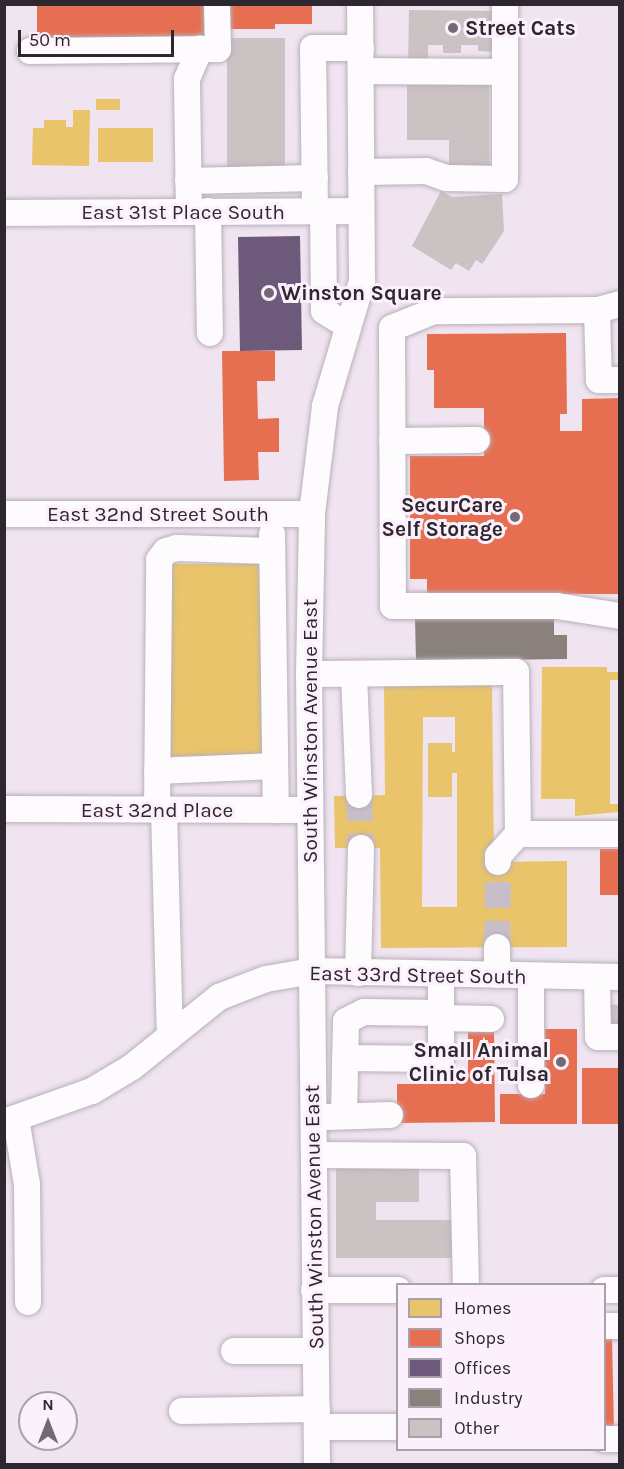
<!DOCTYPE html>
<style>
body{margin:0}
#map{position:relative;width:624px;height:1469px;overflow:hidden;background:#efe4f0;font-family:Karla,sans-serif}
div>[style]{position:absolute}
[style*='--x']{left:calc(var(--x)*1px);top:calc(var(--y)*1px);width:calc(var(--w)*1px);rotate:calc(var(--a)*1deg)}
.homes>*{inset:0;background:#e9c46a;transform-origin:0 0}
.shops>*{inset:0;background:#e76f51;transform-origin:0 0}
.offices>*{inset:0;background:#6d597a;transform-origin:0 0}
.industry>*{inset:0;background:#8a817c}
.building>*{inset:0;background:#cbc2c4;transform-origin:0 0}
.minor-tunnel>*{height:26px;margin-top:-13px;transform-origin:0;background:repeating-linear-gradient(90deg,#c8bec9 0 26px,transparent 0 39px)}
.roads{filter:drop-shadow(0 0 2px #b8b0b9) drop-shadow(0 0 2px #b8b0b9)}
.minor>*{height:26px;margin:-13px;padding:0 13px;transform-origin:13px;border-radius:13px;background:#fdfbfd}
.dots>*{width:16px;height:16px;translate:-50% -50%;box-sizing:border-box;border:3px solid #fbf0fc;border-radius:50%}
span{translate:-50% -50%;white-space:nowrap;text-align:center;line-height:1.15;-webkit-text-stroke:6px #fbf0fc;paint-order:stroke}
.poi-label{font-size:21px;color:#2e272f;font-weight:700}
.left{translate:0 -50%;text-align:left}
.right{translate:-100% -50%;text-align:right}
.street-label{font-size:21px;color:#2e272f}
.frame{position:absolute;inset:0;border:6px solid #2e272f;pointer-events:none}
.legend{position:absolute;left:396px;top:1283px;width:210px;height:168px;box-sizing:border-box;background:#fbf0fc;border:2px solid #a9a0aa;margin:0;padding:8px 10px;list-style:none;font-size:18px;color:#2e272f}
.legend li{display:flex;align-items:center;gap:12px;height:30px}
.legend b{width:30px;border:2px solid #a9a0aa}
.north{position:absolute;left:18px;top:1391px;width:60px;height:60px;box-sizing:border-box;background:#fbf0fc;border:2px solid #a9a0aa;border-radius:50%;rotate:0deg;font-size:16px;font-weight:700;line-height:24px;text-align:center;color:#2e272f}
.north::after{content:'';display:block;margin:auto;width:21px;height:27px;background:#726973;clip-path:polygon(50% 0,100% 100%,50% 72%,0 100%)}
.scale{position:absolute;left:18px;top:30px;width:156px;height:27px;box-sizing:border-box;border:3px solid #2e272f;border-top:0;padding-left:8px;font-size:18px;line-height:21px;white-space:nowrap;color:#2e272f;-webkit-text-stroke:4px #fbf0fc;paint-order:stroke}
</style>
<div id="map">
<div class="homes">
<div style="left:96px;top:99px;width:24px;height:11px"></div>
<div style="clip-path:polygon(73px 110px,90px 110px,89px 166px,32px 165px,33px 128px,44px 128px,44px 120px,66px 120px,66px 127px,73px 127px)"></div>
<div style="left:153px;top:128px;width:34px;height:55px;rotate:90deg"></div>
<div style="left:164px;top:564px;width:100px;height:192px"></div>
<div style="clip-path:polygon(542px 667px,607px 667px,607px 672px,618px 672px,618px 680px,610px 680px,610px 804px,618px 804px,618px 812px,575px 816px,575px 799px,541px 799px)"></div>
<div style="clip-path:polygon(evenodd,492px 683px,494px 862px,567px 861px,567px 947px,381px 948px,380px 848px,335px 848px,334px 796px,385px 795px,384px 684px,492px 683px,423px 717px,455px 717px,455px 752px,452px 752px,452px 743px,428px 743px,428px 797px,452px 797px,452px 773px,457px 773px,457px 907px,422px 907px,423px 717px)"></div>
</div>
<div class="shops">
<div style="left:37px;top:4px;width:173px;height:41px"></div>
<div style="clip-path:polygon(224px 4px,312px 4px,312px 24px,275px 24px,275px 29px,224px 29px)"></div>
<div style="clip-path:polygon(566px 333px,567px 414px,560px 414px,560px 431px,582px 431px,582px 399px,620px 398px,620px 594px,556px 594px,542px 598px,542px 593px,427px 593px,427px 579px,410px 579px,410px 456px,484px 456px,484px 408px,434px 408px,434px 370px,427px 370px,427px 334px)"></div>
<div style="clip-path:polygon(222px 351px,275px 351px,275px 381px,257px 381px,258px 419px,279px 418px,279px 452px,258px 452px,259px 480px,224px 481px)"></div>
<div style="left:620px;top:849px;width:46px;height:20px;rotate:90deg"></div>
<div style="clip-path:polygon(545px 1029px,577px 1029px,577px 1124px,500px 1124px,500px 1094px,545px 1094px)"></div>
<div style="clip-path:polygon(468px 1030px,494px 1030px,495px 1122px,397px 1123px,397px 1084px,454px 1084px,454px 1074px,468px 1074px)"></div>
<div style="left:582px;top:1068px;width:38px;height:56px"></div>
<div style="clip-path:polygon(604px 1337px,612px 1337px,614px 1432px,604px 1433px)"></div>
</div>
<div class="offices">
<div style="left:300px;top:236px;width:114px;height:62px;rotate:89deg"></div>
</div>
<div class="industry">
<div style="clip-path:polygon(554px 616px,554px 635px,567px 635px,567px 659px,416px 661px,415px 618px)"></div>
</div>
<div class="building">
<div style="clip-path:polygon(409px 10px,497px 11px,496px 52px,478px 51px,478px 45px,461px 45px,461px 53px,443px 53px,443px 45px,428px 45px,428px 69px,408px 69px)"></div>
<div style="left:285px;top:38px;width:129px;height:58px;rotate:90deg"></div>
<div style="clip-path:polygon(407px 77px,489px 77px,489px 173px,449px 173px,449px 140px,407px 140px)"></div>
<div style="clip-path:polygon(441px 191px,452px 197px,502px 194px,504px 231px,485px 260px,482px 264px,476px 260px,469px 271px,456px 263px,451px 270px,412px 246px)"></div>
<div style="left:604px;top:1004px;width:16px;height:22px;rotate:4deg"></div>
<div style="clip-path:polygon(419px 1162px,419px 1202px,376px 1202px,376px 1220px,451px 1220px,452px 1258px,336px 1258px,336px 1163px)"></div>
</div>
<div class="minor-tunnel">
<div style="--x:359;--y:795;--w:53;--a:87.8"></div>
<div style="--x:497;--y:947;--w:85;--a:-89.3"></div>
</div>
<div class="roads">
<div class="minor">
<div style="--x:30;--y:51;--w:188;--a:-0.6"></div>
<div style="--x:218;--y:49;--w:45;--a:-91.3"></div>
<div style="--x:361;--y:71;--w:144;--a:0.4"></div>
<div style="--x:361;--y:172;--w:65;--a:-0.9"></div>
<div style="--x:426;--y:171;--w:21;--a:19"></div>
<div style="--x:446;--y:178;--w:59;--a:1"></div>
<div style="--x:505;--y:179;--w:175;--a:-90"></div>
<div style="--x:188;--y:181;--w:127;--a:-1.4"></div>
<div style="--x:208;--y:211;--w:122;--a:89.1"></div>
<div style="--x:315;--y:211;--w:163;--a:-90.7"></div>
<div style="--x:313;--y:48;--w:48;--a:0"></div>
<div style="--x:323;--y:211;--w:100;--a:89.4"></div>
<div style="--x:324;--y:311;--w:28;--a:32"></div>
<div style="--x:189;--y:212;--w:133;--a:-90.9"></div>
<div style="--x:187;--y:79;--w:33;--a:-67"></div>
<div style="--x:4;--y:213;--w:357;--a:-0.3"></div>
<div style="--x:620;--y:304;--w:24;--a:165"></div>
<div style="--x:597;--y:310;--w:163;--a:179.6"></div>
<div style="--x:434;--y:311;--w:45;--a:158"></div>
<div style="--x:392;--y:328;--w:278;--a:89.8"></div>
<div style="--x:393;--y:606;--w:164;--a:0"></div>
<div style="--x:557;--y:606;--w:64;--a:9"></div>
<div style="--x:597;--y:310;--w:70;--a:88.4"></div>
<div style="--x:599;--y:380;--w:21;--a:0"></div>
<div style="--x:392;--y:441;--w:85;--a:-0.7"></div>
<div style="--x:4;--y:514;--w:308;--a:0"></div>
<div style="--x:272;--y:534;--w:276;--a:89.2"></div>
<div style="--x:309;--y:674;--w:207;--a:-0.6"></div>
<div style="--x:516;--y:672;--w:162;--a:89.3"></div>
<div style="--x:518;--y:834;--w:102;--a:0"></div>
<div style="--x:354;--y:675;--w:120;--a:87.6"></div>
<div style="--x:157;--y:771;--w:118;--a:-2.4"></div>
<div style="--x:4;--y:809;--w:306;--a:0.2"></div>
<div style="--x:157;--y:810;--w:250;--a:-89.5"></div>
<div style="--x:159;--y:560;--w:11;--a:-52"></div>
<div style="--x:166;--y:551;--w:11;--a:-15"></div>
<div style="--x:177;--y:548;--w:95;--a:1.8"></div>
<div style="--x:164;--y:810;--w:227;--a:88.5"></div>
<div style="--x:498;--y:862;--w:6;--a:-90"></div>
<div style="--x:498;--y:856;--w:30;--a:-48"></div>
<div style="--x:497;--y:947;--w:28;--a:90"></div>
<div style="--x:358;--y:973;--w:125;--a:-88.6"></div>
<div style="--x:597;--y:977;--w:60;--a:89"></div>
<div style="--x:598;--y:1037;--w:22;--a:0"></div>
<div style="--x:440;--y:1018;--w:51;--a:1.1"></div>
<div style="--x:345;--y:1058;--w:96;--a:0.6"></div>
<div style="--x:441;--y:1059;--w:85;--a:-90"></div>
<div style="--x:531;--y:1085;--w:109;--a:-90"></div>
<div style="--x:344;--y:1116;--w:95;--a:-88.8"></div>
<div style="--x:346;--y:1021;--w:20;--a:-27"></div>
<div style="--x:364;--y:1012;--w:77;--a:0.7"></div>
<div style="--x:328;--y:1117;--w:62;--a:-1.8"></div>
<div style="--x:16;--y:1119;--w:66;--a:80.4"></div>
<div style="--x:27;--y:1184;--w:118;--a:89.5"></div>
<div style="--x:4;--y:1122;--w:93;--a:-19.4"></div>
<div style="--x:92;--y:1091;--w:47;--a:-31"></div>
<div style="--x:132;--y:1067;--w:112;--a:-38.8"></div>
<div style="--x:219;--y:997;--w:50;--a:-21"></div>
<div style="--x:266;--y:979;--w:48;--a:-9.7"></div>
<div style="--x:313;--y:971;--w:307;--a:1.1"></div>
<div style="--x:314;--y:1155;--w:149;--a:0.4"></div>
<div style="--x:463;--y:1156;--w:128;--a:88.7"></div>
<div style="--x:314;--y:1290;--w:84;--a:0"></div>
<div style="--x:604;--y:1290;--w:16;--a:0"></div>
<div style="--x:604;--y:1326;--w:16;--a:0"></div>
<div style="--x:234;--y:1351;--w:81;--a:0"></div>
<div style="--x:182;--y:1411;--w:135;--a:-0.8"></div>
<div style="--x:317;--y:1427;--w:81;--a:0"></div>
<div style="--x:604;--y:1439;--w:16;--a:0"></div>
<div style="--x:317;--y:1464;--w:790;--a:-90.58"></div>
<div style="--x:309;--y:674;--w:160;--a:-88.9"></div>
<div style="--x:312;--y:514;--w:109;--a:-83.1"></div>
<div style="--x:325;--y:406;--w:130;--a:-73.5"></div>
<div style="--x:362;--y:281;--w:277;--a:-90.4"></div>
</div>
</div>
<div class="dots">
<div style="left:453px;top:28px;background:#726973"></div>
<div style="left:269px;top:293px;background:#726973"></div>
<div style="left:515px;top:517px;background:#726973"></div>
<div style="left:561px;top:1062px;background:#726973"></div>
</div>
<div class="poi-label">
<span class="left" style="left:465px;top:28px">Street Cats</span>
<span class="left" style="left:281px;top:293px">Winston Square</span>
<span class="right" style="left:503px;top:517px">SecurCare<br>Self Storage</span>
<span class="right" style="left:549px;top:1062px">Small Animal<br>Clinic of Tulsa</span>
</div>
<div class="street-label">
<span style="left:183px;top:212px">East 31st Place South</span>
<span style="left:158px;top:514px">East 32nd Street South</span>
<span style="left:310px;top:731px;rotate:-90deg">South Winston Avenue East</span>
<span style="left:157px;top:810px">East 32nd Place</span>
<span style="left:418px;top:975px;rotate:1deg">East 33rd Street South</span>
<span style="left:314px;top:1217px;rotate:-91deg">South Winston Avenue East</span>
</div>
<div class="frame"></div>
<ul class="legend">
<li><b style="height:16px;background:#e9c46a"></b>Homes</li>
<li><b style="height:16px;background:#e76f51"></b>Shops</li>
<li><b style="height:16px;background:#6d597a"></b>Offices</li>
<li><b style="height:16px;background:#8a817c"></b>Industry</li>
<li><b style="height:16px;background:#cbc2c4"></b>Other</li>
</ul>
<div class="north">N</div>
<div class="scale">50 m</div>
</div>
